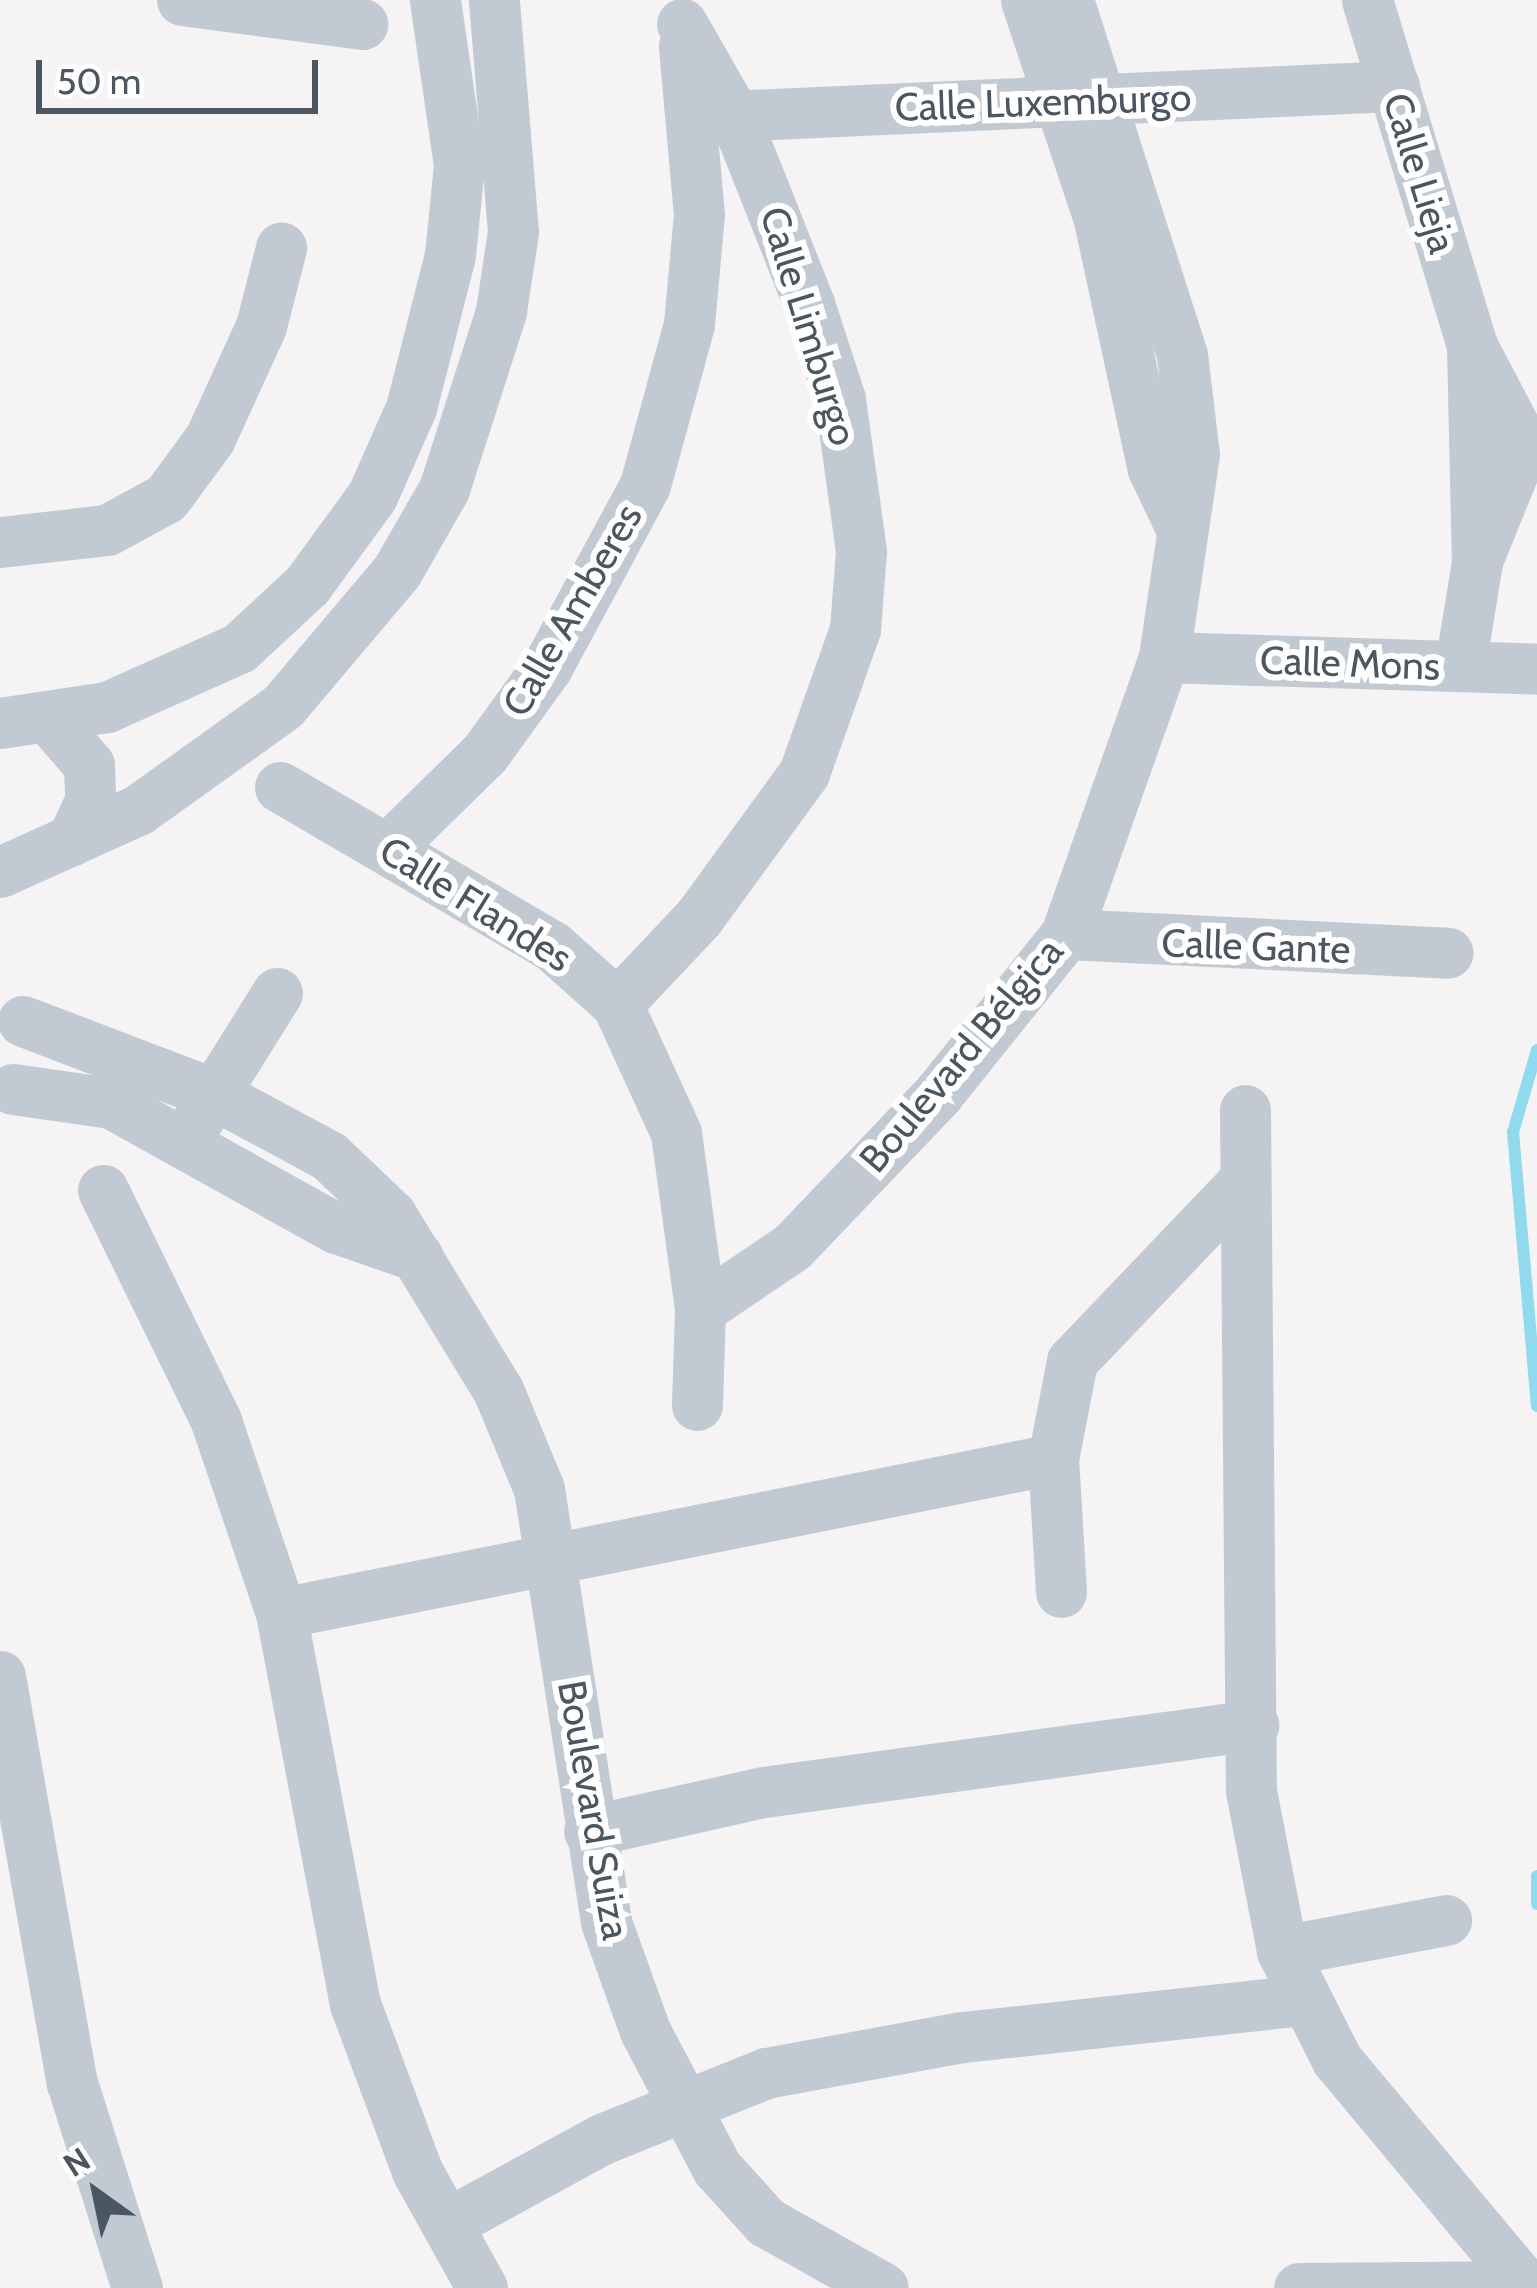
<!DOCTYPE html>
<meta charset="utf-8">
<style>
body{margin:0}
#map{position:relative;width:1537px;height:2288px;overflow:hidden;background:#f5f3f3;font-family:Cabin,sans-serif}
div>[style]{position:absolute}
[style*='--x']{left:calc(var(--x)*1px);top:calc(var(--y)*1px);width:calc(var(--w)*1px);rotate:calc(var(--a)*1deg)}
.stream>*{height:12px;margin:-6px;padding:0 6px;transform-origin:6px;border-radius:6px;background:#90daee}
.minor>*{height:51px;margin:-25.5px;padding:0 25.5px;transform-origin:25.5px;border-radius:25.5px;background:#c1cad2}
span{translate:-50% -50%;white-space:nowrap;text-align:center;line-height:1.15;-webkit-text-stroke:12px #fff;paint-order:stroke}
.street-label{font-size:39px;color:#4a5661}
.north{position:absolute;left:36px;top:2132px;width:120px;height:120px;-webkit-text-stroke:9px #fff;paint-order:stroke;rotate:327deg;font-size:33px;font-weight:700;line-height:48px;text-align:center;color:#4a5661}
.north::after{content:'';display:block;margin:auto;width:42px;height:54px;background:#4a5661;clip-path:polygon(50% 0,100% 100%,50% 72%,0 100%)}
.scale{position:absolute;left:36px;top:60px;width:282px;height:54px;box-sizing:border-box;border:6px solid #4a5661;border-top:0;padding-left:15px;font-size:36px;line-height:42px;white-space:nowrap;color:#4a5661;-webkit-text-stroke:9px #fff;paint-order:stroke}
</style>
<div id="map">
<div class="stream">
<div style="--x:1537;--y:1050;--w:85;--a:106.3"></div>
<div style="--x:1513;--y:1132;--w:275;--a:85"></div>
<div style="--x:1537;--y:1876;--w:28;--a:90"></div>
</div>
<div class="minor">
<div style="--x:182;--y:0;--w:182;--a:7.6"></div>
<div style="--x:1026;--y:0;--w:232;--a:71.6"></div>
<div style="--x:1099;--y:220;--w:255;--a:77.8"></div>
<div style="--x:1153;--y:469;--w:65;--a:64.6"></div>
<div style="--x:1367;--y:0;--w:362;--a:73.1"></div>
<div style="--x:1472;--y:346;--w:216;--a:88.7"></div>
<div style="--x:1477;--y:562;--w:105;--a:99.3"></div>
<div style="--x:705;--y:117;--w:690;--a:-2.58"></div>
<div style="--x:1472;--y:346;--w:112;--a:62.3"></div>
<div style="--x:1524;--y:445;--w:125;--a:112.1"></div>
<div style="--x:0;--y:542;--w:108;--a:-6.4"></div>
<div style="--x:107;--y:530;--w:67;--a:-28.5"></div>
<div style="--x:166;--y:498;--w:74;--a:-53.7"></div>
<div style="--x:210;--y:438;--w:123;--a:-65.5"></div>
<div style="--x:261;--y:326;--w:81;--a:-75.6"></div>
<div style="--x:1164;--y:657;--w:373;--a:1.8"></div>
<div style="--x:49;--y:719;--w:61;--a:49"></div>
<div style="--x:89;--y:765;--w:36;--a:88"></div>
<div style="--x:90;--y:801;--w:43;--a:114.8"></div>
<div style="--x:0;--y:723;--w:108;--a:-8.5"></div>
<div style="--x:107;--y:707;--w:145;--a:-24.1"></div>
<div style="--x:239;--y:648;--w:93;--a:-42.8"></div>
<div style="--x:307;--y:585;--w:110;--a:-53.9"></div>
<div style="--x:372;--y:496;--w:96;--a:-66.1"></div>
<div style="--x:411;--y:408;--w:158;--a:-75.7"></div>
<div style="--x:450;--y:255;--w:90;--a:-84.3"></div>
<div style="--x:459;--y:165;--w:167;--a:-98.3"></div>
<div style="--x:280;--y:787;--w:315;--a:30.3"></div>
<div style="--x:552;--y:946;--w:87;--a:41.7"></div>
<div style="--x:617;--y:1004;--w:142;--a:65.4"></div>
<div style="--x:676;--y:1133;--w:178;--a:82.2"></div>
<div style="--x:700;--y:1309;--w:96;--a:91.8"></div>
<div style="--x:389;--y:847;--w:134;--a:-44.4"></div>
<div style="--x:485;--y:753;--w:106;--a:-54.2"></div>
<div style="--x:547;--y:667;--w:207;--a:-61.7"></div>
<div style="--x:645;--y:485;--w:167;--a:-74.7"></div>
<div style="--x:689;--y:324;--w:109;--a:-84.8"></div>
<div style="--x:699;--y:215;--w:170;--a:-95.1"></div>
<div style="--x:0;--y:872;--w:151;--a:-24.2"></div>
<div style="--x:138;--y:810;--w:178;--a:-35.6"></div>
<div style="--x:283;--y:706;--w:177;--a:-49.8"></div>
<div style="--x:397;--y:571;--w:95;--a:-60.2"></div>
<div style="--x:444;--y:489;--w:187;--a:-72.2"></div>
<div style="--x:501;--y:311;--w:80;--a:-81.4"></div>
<div style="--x:513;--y:232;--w:233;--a:-94.7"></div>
<div style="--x:1066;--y:934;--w:382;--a:2.8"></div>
<div style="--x:617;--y:1004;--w:120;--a:-46.7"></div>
<div style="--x:699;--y:917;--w:178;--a:-53.9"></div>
<div style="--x:804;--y:773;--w:153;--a:-70.5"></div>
<div style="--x:855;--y:629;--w:78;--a:-85.6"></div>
<div style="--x:861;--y:551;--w:153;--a:-97.9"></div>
<div style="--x:840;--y:399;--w:100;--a:-108.1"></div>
<div style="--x:809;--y:304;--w:203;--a:-111.6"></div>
<div style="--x:734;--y:115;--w:105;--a:-119.7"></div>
<div style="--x:23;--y:1021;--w:202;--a:20.9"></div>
<div style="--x:212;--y:1093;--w:133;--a:28.3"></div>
<div style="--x:329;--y:1156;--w:86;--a:43.6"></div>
<div style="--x:391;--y:1215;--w:205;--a:58.6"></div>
<div style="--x:498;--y:1390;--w:107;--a:67.5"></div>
<div style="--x:539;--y:1489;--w:438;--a:81.2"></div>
<div style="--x:606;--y:1922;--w:116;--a:70.3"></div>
<div style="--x:645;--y:2031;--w:155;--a:62.3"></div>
<div style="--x:717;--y:2168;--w:73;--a:47.8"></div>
<div style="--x:766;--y:2222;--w:134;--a:29.4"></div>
<div style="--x:13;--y:1089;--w:99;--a:8.1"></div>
<div style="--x:111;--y:1103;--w:257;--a:29.1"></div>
<div style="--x:336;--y:1228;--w:86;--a:19.1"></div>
<div style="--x:1245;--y:1110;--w:681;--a:89.5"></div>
<div style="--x:1251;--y:1791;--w:163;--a:79"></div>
<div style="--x:1282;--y:1951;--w:122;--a:63.2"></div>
<div style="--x:1337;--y:2060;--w:295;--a:50.1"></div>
<div style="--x:197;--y:1121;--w:151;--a:-58"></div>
<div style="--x:103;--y:1190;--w:257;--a:63.9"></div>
<div style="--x:216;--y:1421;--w:203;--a:71.3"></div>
<div style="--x:281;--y:1613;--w:398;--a:79.3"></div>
<div style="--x:355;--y:2004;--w:178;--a:69.6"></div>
<div style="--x:417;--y:2171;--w:134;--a:60.9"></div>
<div style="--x:700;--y:1309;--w:111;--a:-34"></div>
<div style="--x:792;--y:1247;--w:211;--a:-46.3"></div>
<div style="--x:938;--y:1094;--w:205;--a:-51.3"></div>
<div style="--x:1066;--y:934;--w:294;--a:-70.5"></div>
<div style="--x:1164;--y:657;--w:204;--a:-81.6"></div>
<div style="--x:1194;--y:455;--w:101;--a:-96.8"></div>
<div style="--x:1182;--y:355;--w:373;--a:-107.8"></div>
<div style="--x:1061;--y:1592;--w:133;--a:-93.4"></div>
<div style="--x:1053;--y:1459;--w:100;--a:-79"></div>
<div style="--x:1072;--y:1361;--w:243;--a:-46.3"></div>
<div style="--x:281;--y:1613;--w:787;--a:-11.28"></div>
<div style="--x:0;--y:1676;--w:413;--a:80"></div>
<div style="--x:72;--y:2083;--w:215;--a:72.4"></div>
<div style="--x:589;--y:1831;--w:179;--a:-12.6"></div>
<div style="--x:764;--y:1792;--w:494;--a:-7.8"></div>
<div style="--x:1282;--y:1951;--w:167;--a:-10.7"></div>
<div style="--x:448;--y:2223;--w:175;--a:-28.6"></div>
<div style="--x:602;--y:2139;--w:177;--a:-21.9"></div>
<div style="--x:766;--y:2073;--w:200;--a:-10.4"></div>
<div style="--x:963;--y:2037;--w:340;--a:-6.2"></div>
<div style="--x:1299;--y:2288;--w:238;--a:-0.5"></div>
</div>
<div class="street-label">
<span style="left:1043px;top:102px;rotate:-2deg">Calle Luxemburgo</span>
<span style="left:1420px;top:173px;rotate:73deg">Calle Lieja</span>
<span style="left:809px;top:326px;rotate:73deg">Calle Limburgo</span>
<span style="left:572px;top:610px;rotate:-60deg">Calle Amberes</span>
<span style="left:1350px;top:663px;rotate:2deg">Calle Mons</span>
<span style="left:476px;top:904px;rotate:32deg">Calle Flandes</span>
<span style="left:1256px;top:946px;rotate:2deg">Calle Gante</span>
<span style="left:961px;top:1055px;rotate:-50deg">Boulevard Bélgica</span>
<span style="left:594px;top:1810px;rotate:80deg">Boulevard Suiza</span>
</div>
<div class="north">N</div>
<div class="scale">50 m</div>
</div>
